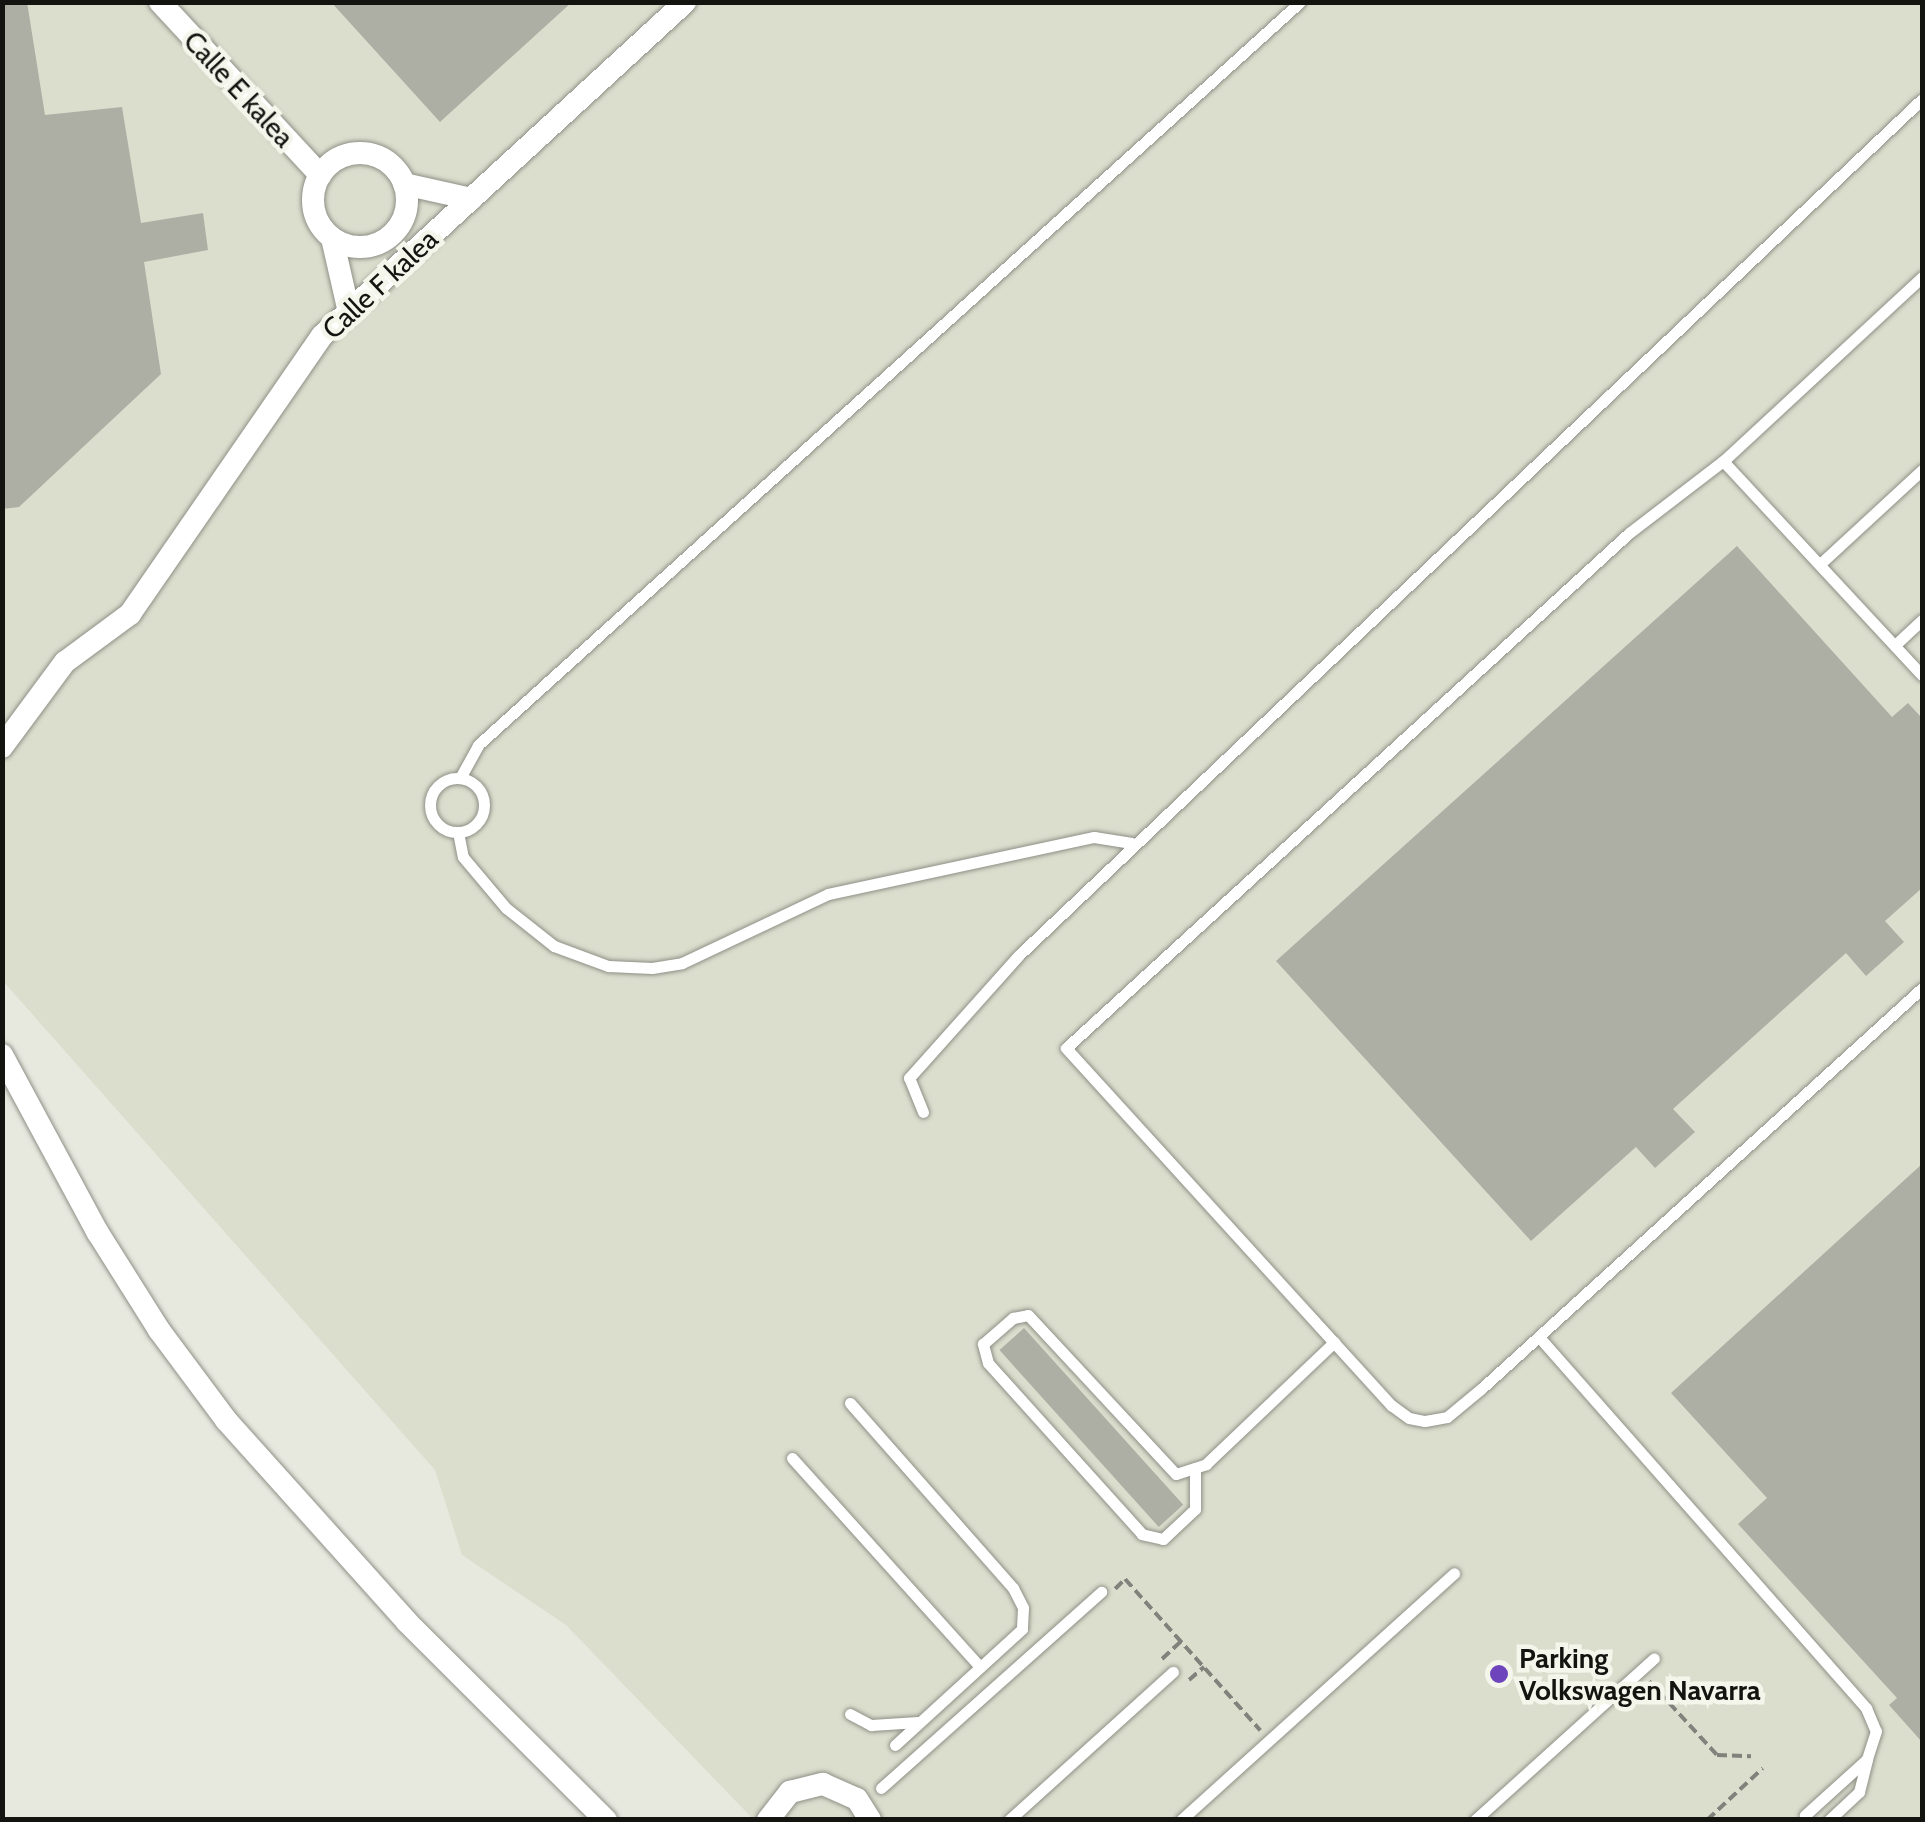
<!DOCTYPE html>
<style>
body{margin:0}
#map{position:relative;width:1925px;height:1822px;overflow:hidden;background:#e7e9df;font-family:Cabin,sans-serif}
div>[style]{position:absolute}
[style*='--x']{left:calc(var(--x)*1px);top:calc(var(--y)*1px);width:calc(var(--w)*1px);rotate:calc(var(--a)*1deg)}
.built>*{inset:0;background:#dbdecd}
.building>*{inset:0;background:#adafa5;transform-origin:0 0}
.path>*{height:4px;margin-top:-2px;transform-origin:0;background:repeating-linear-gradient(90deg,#81827b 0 10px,transparent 0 15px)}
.roads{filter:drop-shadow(0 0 2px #8f9087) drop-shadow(0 0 2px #8f9087)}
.service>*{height:11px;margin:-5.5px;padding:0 5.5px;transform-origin:5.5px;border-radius:5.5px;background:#fff}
.service>.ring{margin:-5.5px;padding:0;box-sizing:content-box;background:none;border:11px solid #fff;border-radius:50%}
.minor>*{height:22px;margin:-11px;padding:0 11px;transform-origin:11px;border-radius:11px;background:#fff}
.minor>.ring{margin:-11px;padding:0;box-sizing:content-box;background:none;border:22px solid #fff;border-radius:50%}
.dots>*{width:28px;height:28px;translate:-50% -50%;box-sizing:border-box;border:5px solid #f4f6ec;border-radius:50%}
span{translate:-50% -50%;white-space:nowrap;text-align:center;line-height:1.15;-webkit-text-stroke:9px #f4f6ec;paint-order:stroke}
.street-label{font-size:28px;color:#131410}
.poi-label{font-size:28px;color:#131410;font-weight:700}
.left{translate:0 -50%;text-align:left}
.frame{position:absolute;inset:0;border:5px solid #131410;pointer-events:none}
</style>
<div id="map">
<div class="built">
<div style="clip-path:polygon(2px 3px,1922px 3px,1922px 1819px,753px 1819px,566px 1625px,462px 1555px,435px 1470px,3px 981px)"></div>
</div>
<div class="building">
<div style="clip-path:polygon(2px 2px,27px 2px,45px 115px,122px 107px,141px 223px,203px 213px,208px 250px,144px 262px,161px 374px,19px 507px,2px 509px)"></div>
<div style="clip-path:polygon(331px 2px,572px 2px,440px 122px)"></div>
<div style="clip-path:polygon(1737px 546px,1892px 717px,1908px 703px,1922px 718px,1922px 888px,1885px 921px,1904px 942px,1866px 976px,1846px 953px,1673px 1109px,1695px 1132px,1655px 1168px,1636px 1147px,1531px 1241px,1276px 961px)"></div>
<div style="clip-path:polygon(1922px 1164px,1922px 1742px,1889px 1705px,1897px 1698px,1738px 1524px,1767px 1498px,1671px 1393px)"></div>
<div style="left:1024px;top:1328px;width:238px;height:33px;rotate:48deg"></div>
</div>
<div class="path">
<div style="--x:1115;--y:1589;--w:14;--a:-45"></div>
<div style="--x:1125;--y:1579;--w:203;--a:48.2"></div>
<div style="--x:1162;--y:1659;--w:26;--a:-43"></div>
<div style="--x:1189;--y:1680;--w:20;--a:-41"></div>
<div style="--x:1649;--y:1681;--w:100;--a:47.4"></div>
<div style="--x:1717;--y:1755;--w:34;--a:2"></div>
<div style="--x:1707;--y:1820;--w:76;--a:-42.9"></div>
</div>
<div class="roads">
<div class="service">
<div style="--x:1922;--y:277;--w:271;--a:137.2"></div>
<div style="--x:1723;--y:461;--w:118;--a:142.5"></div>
<div style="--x:1629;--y:533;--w:763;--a:137.55"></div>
<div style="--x:1066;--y:1048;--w:483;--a:47.7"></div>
<div style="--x:1391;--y:1405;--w:22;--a:36"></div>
<div style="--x:1409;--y:1418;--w:16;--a:11"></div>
<div style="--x:1425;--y:1421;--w:22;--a:-10"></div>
<div style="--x:1447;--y:1417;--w:45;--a:-39.6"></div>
<div style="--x:1482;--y:1388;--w:595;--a:-42.27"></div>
<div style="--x:1723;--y:461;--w:292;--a:47.1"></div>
<div style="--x:1820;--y:564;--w:139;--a:-42.7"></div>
<div style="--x:1895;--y:645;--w:37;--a:-43"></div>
<div class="ring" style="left:430px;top:778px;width:43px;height:43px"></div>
<div style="--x:460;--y:778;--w:38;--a:-61"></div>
<div style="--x:478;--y:745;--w:1108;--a:-42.11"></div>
<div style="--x:458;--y:832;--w:25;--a:79"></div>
<div style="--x:463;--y:857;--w:67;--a:49.9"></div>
<div style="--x:506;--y:908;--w:61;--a:38.4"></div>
<div style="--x:554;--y:946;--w:58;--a:20.3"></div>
<div style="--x:608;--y:966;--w:44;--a:2.6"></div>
<div style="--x:652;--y:968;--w:30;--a:-9"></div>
<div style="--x:682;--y:963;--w:161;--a:-25.3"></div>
<div style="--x:828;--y:894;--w:272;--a:-12.1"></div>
<div style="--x:1094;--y:837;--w:38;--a:9"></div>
<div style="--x:923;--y:1112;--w:37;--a:-112"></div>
<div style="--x:909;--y:1078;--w:165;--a:-48.2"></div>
<div style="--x:1019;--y:955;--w:1244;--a:-43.47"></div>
<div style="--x:1539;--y:1337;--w:495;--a:48.6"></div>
<div style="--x:1866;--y:1708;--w:25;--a:67"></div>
<div style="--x:1876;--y:1731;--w:29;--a:108"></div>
<div style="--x:1867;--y:1759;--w:84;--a:137.9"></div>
<div style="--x:850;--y:1403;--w:247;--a:48.6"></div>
<div style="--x:1013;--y:1588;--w:22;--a:63"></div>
<div style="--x:1023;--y:1608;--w:21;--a:93"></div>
<div style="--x:1022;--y:1629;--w:172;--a:137.6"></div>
<div style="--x:792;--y:1458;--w:281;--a:48"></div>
<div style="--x:1195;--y:1468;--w:41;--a:90"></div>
<div style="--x:1195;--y:1509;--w:44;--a:136.8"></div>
<div style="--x:1163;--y:1539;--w:22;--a:-167"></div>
<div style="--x:1142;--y:1534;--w:230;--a:-132"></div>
<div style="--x:988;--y:1363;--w:20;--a:-105"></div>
<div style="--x:983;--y:1344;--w:40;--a:-41"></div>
<div style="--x:1013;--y:1318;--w:15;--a:-11"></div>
<div style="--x:1028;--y:1315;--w:217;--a:47.1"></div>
<div style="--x:1176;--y:1474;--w:32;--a:-18"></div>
<div style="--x:1206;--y:1464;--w:177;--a:-43.6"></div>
<div style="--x:850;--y:1714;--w:24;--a:28"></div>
<div style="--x:871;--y:1725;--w:47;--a:-3.7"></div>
<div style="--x:881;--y:1788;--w:295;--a:-41.7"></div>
<div style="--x:1009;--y:1820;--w:221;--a:-42.1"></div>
<div style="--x:1181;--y:1820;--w:368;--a:-42.1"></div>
<div style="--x:1475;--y:1820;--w:241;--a:-42.1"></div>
<div style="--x:1829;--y:1820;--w:41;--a:-43"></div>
<div style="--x:1859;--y:1792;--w:34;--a:-76"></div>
</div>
<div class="minor">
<div style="--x:160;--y:2;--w:236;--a:47.2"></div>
<div class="ring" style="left:313px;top:153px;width:72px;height:72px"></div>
<div style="--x:404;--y:184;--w:69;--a:12.6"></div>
<div style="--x:332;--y:238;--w:76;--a:77.1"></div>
<div style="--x:2;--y:747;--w:106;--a:-53.5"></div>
<div style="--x:65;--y:662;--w:81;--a:-36.4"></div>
<div style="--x:130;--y:614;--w:338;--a:-55.4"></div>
<div style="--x:322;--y:336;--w:493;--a:-42.6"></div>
<div style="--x:2;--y:1055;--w:202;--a:61.7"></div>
<div style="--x:98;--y:1233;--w:115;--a:57.8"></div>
<div style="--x:159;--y:1330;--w:112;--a:53.3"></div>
<div style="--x:226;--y:1420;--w:271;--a:48.1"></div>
<div style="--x:407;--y:1622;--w:281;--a:44.9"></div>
<div style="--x:768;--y:1820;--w:36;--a:-52"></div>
<div style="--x:790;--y:1792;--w:34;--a:-14"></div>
<div style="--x:823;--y:1784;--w:37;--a:24"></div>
<div style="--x:857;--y:1799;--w:25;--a:58"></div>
</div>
</div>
<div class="dots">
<div style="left:1499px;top:1674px;background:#6e44bc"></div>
</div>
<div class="street-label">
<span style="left:239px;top:89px;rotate:47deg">Calle E kalea</span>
<span style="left:380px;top:284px;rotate:-43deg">Calle F kalea</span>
</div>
<div class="poi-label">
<span class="left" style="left:1519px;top:1674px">Parking<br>Volkswagen Navarra</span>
</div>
<div class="frame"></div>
</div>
